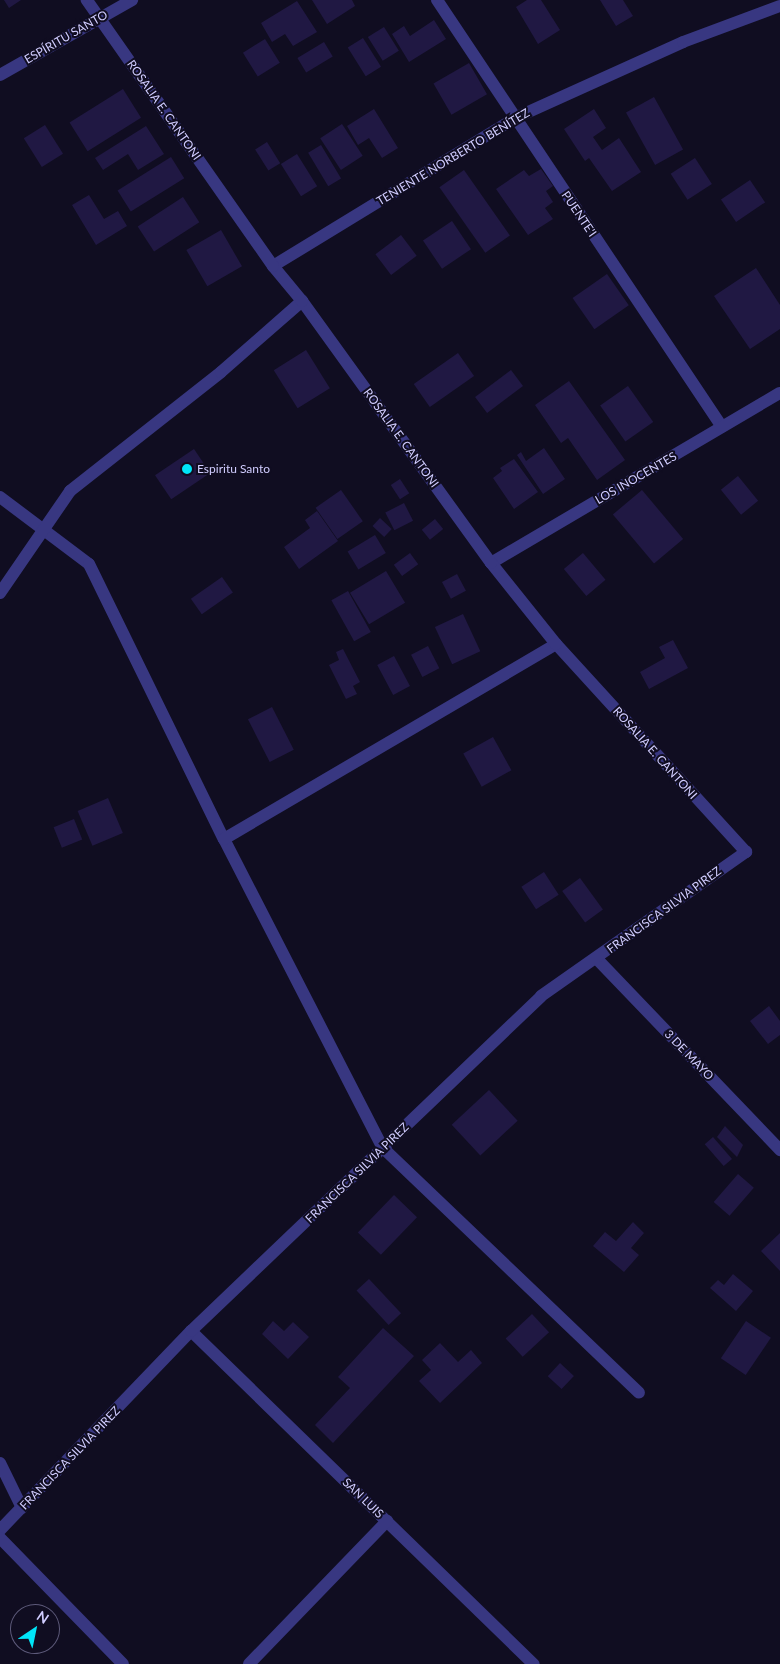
<!DOCTYPE html>
<meta charset="utf-8">
<style>
body{margin:0}
#map{position:relative;width:780px;height:1664px;overflow:hidden;background:#100d21;font-family:Lato,sans-serif}
div>[style]{position:absolute}
[style*='--x']{left:calc(var(--x)*1px);top:calc(var(--y)*1px);width:calc(var(--w)*1px);rotate:calc(var(--a)*1deg)}
.building>*{inset:0;background:#201843;transform-origin:0 0}
.minor>*{height:12px;margin:-6px;padding:0 6px;transform-origin:6px;border-radius:6px;background:#383781}
.dots>*{width:14px;height:14px;translate:-50% -50%;box-sizing:border-box;border:2px solid #100d21;border-radius:50%}
span{translate:-50% -50%;white-space:nowrap;text-align:center;line-height:1.15;-webkit-text-stroke:4px #100d21;paint-order:stroke}
.street-label{font-size:12px;color:#d1cdff}
.poi-label{font-size:12px;color:#d1cdff}
.left{translate:0 -50%;text-align:left}
.north{position:absolute;left:10px;top:1604px;width:50px;height:50px;box-sizing:border-box;background:#100d21;border:1px solid #5d5a7a;border-radius:50%;rotate:34deg;font-size:14px;font-weight:700;line-height:20px;text-align:center;color:#d1cdff}
.north::after{content:'';display:block;margin:auto;width:18px;height:22px;background:#00e5f8;clip-path:polygon(50% 0,100% 100%,50% 72%,0 100%)}
</style>
<div id="map">
<div class="building">
<div style="clip-path:polygon(4px 0,21px 0,9px 8px)"></div>
<div style="clip-path:polygon(312px 0,352px 0,355px 6px,327px 24px)"></div>
<div style="clip-path:polygon(527px 0,541px 0,560px 30px,538px 44px,516px 7px)"></div>
<div style="clip-path:polygon(600px 0,623px 0,633px 16px,616px 26px)"></div>
<div style="clip-path:polygon(297px 1px,317px 32px,293px 46px,285px 34px,272px 42px,261px 23px)"></div>
<div style="clip-path:polygon(434px 20px,446px 39px,409px 62px,392px 34px,404px 26px,410px 36px)"></div>
<div style="left:384px;top:27px;width:28px;height:19px;rotate:58deg"></div>
<div style="left:363px;top:38px;width:34px;height:18px;rotate:58deg"></div>
<div style="left:265px;top:39px;width:28px;height:26px;rotate:58deg"></div>
<div style="left:324px;top:42px;width:17px;height:31px;rotate:59deg"></div>
<div style="left:469px;top:63px;width:36px;height:41px;rotate:60deg"></div>
<div style="left:123px;top:89px;width:34px;height:63px;rotate:58deg"></div>
<div style="left:654px;top:97px;width:60px;height:32px;rotate:61deg"></div>
<div style="clip-path:polygon(374px 109px,398px 148px,382px 158px,369px 138px,358px 145px,347px 126px)"></div>
<div style="clip-path:polygon(594px 109px,606px 128px,593px 137px,602px 150px,619px 138px,641px 172px,612px 191px,589px 158px,585px 161px,564px 129px)"></div>
<div style="left:342px;top:124px;width:38px;height:26px;rotate:57deg"></div>
<div style="left:45px;top:125px;width:34px;height:25px;rotate:58deg"></div>
<div style="clip-path:polygon(146px 126px,164px 154px,138px 170px,128px 154px,103px 170px,95px 158px)"></div>
<div style="left:267px;top:142px;width:25px;height:14px;rotate:58deg"></div>
<div style="left:321px;top:145px;width:39px;height:15px;rotate:59deg"></div>
<div style="left:297px;top:154px;width:38px;height:19px;rotate:58deg"></div>
<div style="left:171px;top:157px;width:25px;height:63px;rotate:58deg"></div>
<div style="left:695px;top:158px;width:31px;height:29px;rotate:57deg"></div>
<div style="clip-path:polygon(541px 169px,553px 186px,546px 191px,553px 202px,545px 208px,553px 219px,528px 235px,496px 189px,524px 170px,529px 176px)"></div>
<div style="left:464px;top:170px;width:80px;height:30px;rotate:55deg"></div>
<div style="left:750px;top:180px;width:27px;height:35px;rotate:56deg"></div>
<div style="clip-path:polygon(89px 195px,104px 219px,118px 211px,127px 226px,96px 245px,72px 205px)"></div>
<div style="left:183px;top:197px;width:30px;height:54px;rotate:57deg"></div>
<div style="left:452px;top:221px;width:34px;height:35px;rotate:56deg"></div>
<div style="left:221px;top:230px;width:42px;height:40px;rotate:60deg"></div>
<div style="left:401px;top:235px;width:26px;height:32px;rotate:53deg"></div>
<div style="clip-path:polygon(756px 268px,780px 305px,780px 329px,750px 349px,714px 296px)"></div>
<div style="left:607px;top:274px;width:38px;height:42px;rotate:55deg"></div>
<div style="left:306px;top:350px;width:45px;height:38px;rotate:58deg"></div>
<div style="left:458px;top:353px;width:28px;height:54px;rotate:55deg"></div>
<div style="left:511px;top:370px;width:20px;height:45px;rotate:53deg"></div>
<div style="clip-path:polygon(569px 381px,625px 460px,597px 480px,568px 438px,561px 443px,535px 405px)"></div>
<div style="left:628px;top:386px;width:44px;height:34px;rotate:55deg"></div>
<div style="clip-path:polygon(544px 448px,565px 479px,543px 494px,517px 455px,521px 452px,526px 461px)"></div>
<div style="left:194px;top:449px;width:29px;height:47px;rotate:56deg"></div>
<div style="clip-path:polygon(514px 459px,538px 492px,514px 509px,493px 478px,502px 471px,500px 468px)"></div>
<div style="left:738px;top:476px;width:32px;height:22px;rotate:51deg"></div>
<div style="left:400px;top:479px;width:17px;height:11px;rotate:57deg"></div>
<div style="left:341px;top:490px;width:38px;height:31px;rotate:55deg"></div>
<div style="left:642px;top:490px;width:64px;height:38px;rotate:50deg"></div>
<div style="left:404px;top:503px;width:20px;height:21px;rotate:63deg"></div>
<div style="clip-path:polygon(317px 511px,338px 541px,299px 569px,284px 547px,310px 528px,305px 520px)"></div>
<div style="left:380px;top:518px;width:16px;height:11px;rotate:43deg"></div>
<div style="left:435px;top:519px;width:13px;height:17px;rotate:51deg"></div>
<div style="left:375px;top:535px;width:21px;height:32px;rotate:59deg"></div>
<div style="left:410px;top:553px;width:14px;height:20px;rotate:54deg"></div>
<div style="left:583px;top:553px;width:35px;height:25px;rotate:50deg"></div>
<div style="left:386px;top:571px;width:37px;height:42px;rotate:59deg"></div>
<div style="left:457px;top:574px;width:19px;height:17px;rotate:62deg"></div>
<div style="left:222px;top:577px;width:19px;height:38px;rotate:55deg"></div>
<div style="left:348px;top:591px;width:47px;height:19px;rotate:61deg"></div>
<div style="left:463px;top:614px;width:41px;height:31px;rotate:65deg"></div>
<div style="clip-path:polygon(673px 640px,688px 668px,649px 689px,640px 672px,665px 658px,659px 647px)"></div>
<div style="left:428px;top:646px;width:25px;height:19px;rotate:63deg"></div>
<div style="clip-path:polygon(343px 649px,360px 682px,353px 686px,357px 694px,346px 699px,329px 665px,339px 660px,336px 652px)"></div>
<div style="left:394px;top:656px;width:34px;height:19px;rotate:62deg"></div>
<div style="left:272px;top:707px;width:48px;height:27px;rotate:63deg"></div>
<div style="left:493px;top:737px;width:38px;height:34px;rotate:61deg"></div>
<div style="left:108px;top:798px;width:38px;height:33px;rotate:67deg"></div>
<div style="left:74px;top:819px;width:22px;height:22px;rotate:68deg"></div>
<div style="left:544px;top:872px;width:27px;height:27px;rotate:57deg"></div>
<div style="left:580px;top:878px;width:39px;height:22px;rotate:54deg"></div>
<div style="clip-path:polygon(769px 1006px,780px 1021px,780px 1035px,768px 1044px,750px 1021px)"></div>
<div style="left:489px;top:1090px;width:42px;height:51px;rotate:47deg"></div>
<div style="clip-path:polygon(725px 1126px,743px 1145px,737px 1157px,717px 1137px)"></div>
<div style="left:713px;top:1137px;width:29px;height:11px;rotate:49deg"></div>
<div style="left:738px;top:1174px;width:21px;height:37px;rotate:41deg"></div>
<div style="left:394px;top:1195px;width:32px;height:52px;rotate:44deg"></div>
<div style="clip-path:polygon(633px 1222px,644px 1233px,631px 1248px,639px 1255px,624px 1272px,593px 1246px,605px 1232px,616px 1241px)"></div>
<div style="clip-path:polygon(780px 1233px,780px 1271px,761px 1251px)"></div>
<div style="clip-path:polygon(733px 1274px,753px 1291px,736px 1311px,710px 1288px,718px 1280px,724px 1285px)"></div>
<div style="left:369px;top:1279px;width:47px;height:17px;rotate:47deg"></div>
<div style="left:532px;top:1314px;width:25px;height:36px;rotate:47deg"></div>
<div style="clip-path:polygon(273px 1321px,284px 1331px,293px 1322px,309px 1337px,288px 1359px,262px 1334px)"></div>
<div style="left:746px;top:1321px;width:30px;height:45px;rotate:34deg"></div>
<div style="clip-path:polygon(383px 1328px,414px 1356px,333px 1443px,315px 1425px,350px 1388px,338px 1377px)"></div>
<div style="clip-path:polygon(440px 1343px,458px 1362px,471px 1350px,482px 1363px,440px 1403px,419px 1381px,431px 1370px,422px 1360px)"></div>
<div style="left:560px;top:1363px;width:19px;height:18px;rotate:43deg"></div>
</div>
<div class="minor">
<div style="--x:437;--y:0;--w:513;--a:56.28"></div>
<div style="--x:0;--y:75;--w:152;--a:-29.6"></div>
<div style="--x:273;--y:266;--w:284;--a:-31.4"></div>
<div style="--x:515;--y:118;--w:184;--a:-24.3"></div>
<div style="--x:683;--y:42;--w:103;--a:-20.4"></div>
<div style="--x:0;--y:497;--w:111;--a:37"></div>
<div style="--x:89;--y:564;--w:306;--a:63.9"></div>
<div style="--x:224;--y:839;--w:348;--a:62.8"></div>
<div style="--x:383;--y:1148;--w:354;--a:43.7"></div>
<div style="--x:491;--y:563;--w:335;--a:-30.5"></div>
<div style="--x:0;--y:593;--w:124;--a:-55.5"></div>
<div style="--x:70;--y:491;--w:192;--a:-38.2"></div>
<div style="--x:221;--y:372;--w:108;--a:-41.2"></div>
<div style="--x:224;--y:839;--w:385;--a:-30.4"></div>
<div style="--x:597;--y:959;--w:265;--a:46.2"></div>
<div style="--x:191;--y:1331;--w:478;--a:44.2"></div>
<div style="--x:0;--y:1463;--w:50;--a:63.9"></div>
<div style="--x:0;--y:1530;--w:276;--a:-46.2"></div>
<div style="--x:191;--y:1331;--w:484;--a:-43.7"></div>
<div style="--x:541;--y:996;--w:251;--a:-35.1"></div>
<div style="--x:746;--y:852;--w:282;--a:-132.4"></div>
<div style="--x:556;--y:644;--w:104;--a:-128.7"></div>
<div style="--x:491;--y:563;--w:323;--a:-125.8"></div>
<div style="--x:302;--y:301;--w:45;--a:-129.6"></div>
<div style="--x:273;--y:266;--w:325;--a:-125"></div>
<div style="--x:0;--y:1538;--w:176;--a:45.7"></div>
<div style="--x:249;--y:1664;--w:199;--a:-46"></div>
</div>
<div class="dots">
<div style="left:187px;top:469px;background:#00e5f8"></div>
</div>
<div class="street-label">
<span style="left:66px;top:37px;rotate:-30deg">ESPÍRITU SANTO</span>
<span style="left:164px;top:110px;rotate:55deg">ROSALIA E. CANTONI</span>
<span style="left:453px;top:157px;rotate:-31deg">TENIENTE NORBERTO BENÍTEZ</span>
<span style="left:579px;top:214px;rotate:56deg">PUENTE'I</span>
<span style="left:401px;top:438px;rotate:54deg">ROSALIA E. CANTONI</span>
<span style="left:636px;top:478px;rotate:-30deg">LOS INOCENTES</span>
<span style="left:655px;top:753px;rotate:48deg">ROSALIA E. CANTONI</span>
<span style="left:664px;top:910px;rotate:-36deg">FRANCISCA SILVIA PIREZ</span>
<span style="left:689px;top:1055px;rotate:46deg">3 DE MAYO</span>
<span style="left:357px;top:1173px;rotate:-44deg">FRANCISCA SILVIA PIREZ</span>
<span style="left:70px;top:1458px;rotate:-46deg">FRANCISCA SILVIA PIREZ</span>
<span style="left:363px;top:1498px;rotate:44deg">SAN LUIS</span>
</div>
<div class="poi-label">
<span class="left" style="left:197px;top:469px">Espiritu Santo</span>
</div>
<div class="north">N</div>
</div>
